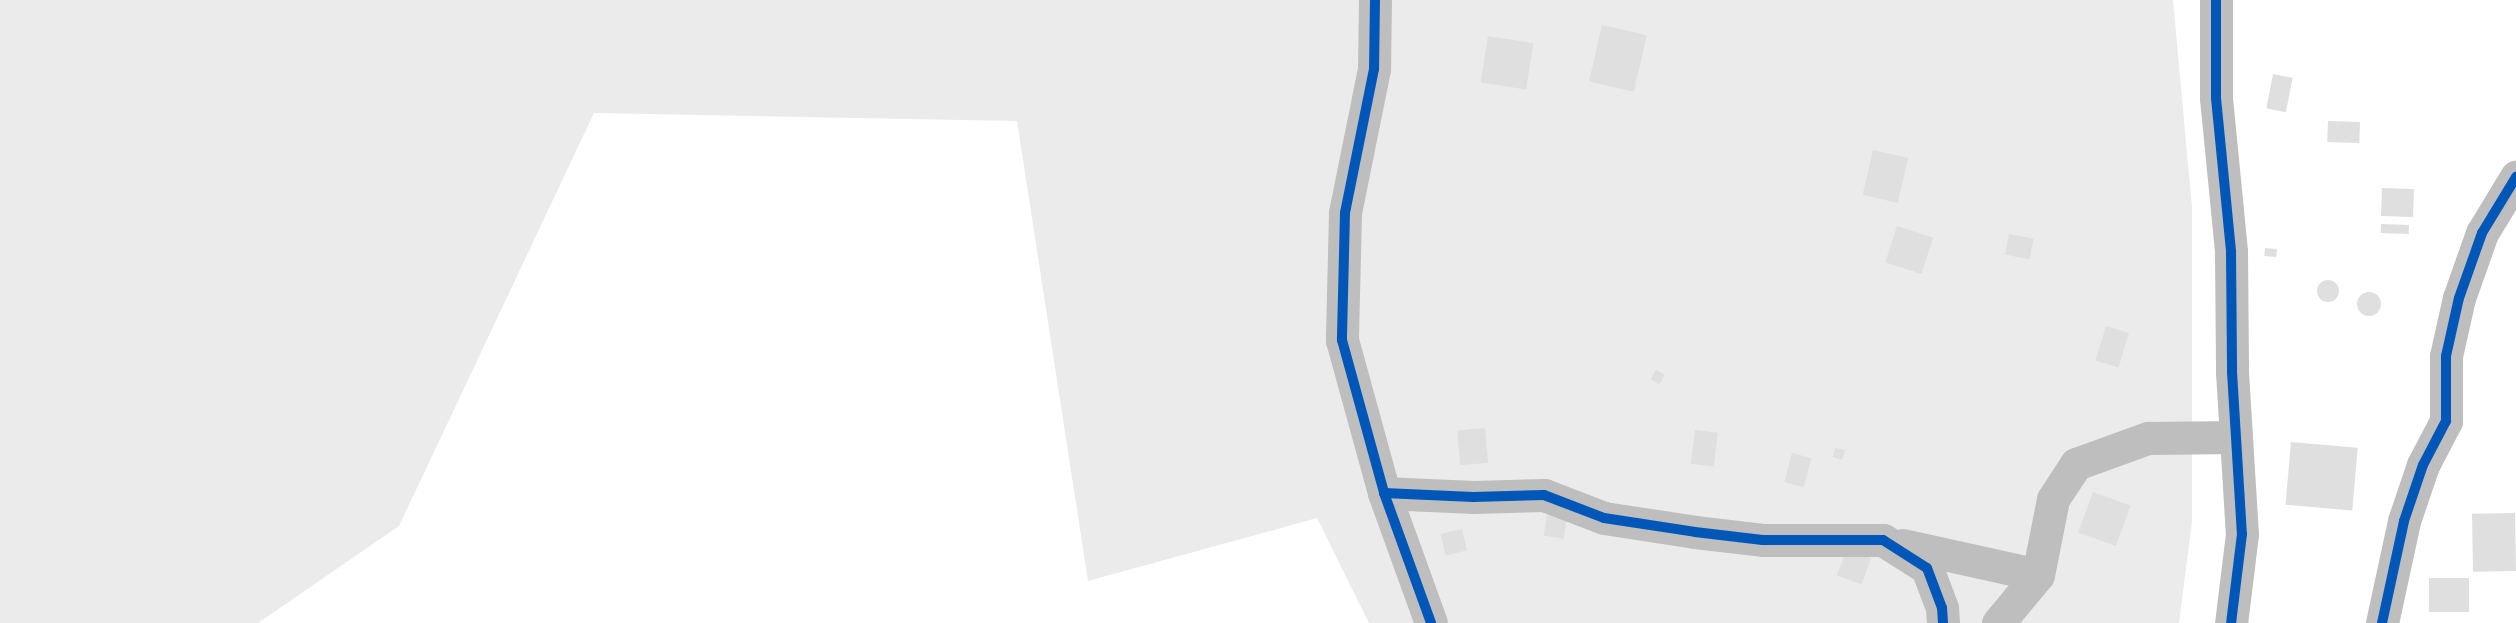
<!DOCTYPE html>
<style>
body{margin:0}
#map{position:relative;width:2516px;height:623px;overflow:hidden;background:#fff;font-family:"Exo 2",sans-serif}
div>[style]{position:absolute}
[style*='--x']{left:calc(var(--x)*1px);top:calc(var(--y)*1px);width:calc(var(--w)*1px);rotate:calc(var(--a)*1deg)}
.green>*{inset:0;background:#ebebeb}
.building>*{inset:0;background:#dfdfdf;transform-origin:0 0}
.round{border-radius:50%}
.street>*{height:33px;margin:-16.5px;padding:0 16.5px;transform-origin:16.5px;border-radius:16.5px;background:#bebebe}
.cycleway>*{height:10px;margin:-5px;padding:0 5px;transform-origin:5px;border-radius:5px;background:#0057b8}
span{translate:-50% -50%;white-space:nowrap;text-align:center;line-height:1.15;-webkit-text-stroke:7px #fff;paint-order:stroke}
</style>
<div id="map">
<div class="green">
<div style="clip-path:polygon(0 0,2173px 0,2192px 207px,2192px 522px,2179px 623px,1369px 623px,1317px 518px,1088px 581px,1017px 121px,594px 113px,399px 526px,258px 623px,0 623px)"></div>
</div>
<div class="building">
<div style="left:1602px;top:25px;width:46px;height:58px;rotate:13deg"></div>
<div style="left:1488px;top:36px;width:46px;height:47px;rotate:9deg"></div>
<div style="left:2273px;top:74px;width:20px;height:35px;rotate:11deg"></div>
<div style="left:2328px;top:121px;width:32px;height:21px;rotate:2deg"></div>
<div style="left:1873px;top:150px;width:36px;height:46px;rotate:13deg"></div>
<div style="left:2382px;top:188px;width:32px;height:28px;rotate:2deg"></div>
<div style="left:2381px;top:224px;width:28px;height:9px;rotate:2deg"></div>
<div style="left:1897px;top:226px;width:38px;height:38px;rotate:18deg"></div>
<div style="left:2009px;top:234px;width:25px;height:21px;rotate:11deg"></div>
<div style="left:2265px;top:248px;width:12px;height:8px;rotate:5deg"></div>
<div class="round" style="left:2317px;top:280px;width:22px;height:22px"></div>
<div class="round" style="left:2357px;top:292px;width:24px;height:24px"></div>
<div style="left:2106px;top:326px;width:24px;height:36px;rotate:17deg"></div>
<div style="left:1656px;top:370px;width:10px;height:11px;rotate:29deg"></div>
<div style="left:1485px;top:428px;width:35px;height:28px;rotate:85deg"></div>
<div style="left:1695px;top:430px;width:23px;height:34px;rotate:7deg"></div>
<div style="left:2291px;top:442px;width:67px;height:63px;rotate:5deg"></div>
<div style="clip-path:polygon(1835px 448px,1845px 450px,1842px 460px,1833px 457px)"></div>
<div style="left:1792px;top:453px;width:20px;height:30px;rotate:15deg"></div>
<div style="left:2093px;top:492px;width:40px;height:43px;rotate:20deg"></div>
<div style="left:2515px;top:513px;width:58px;height:43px;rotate:89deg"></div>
<div style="left:1547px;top:515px;width:20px;height:21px;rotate:9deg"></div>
<div style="left:1462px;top:529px;width:22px;height:22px;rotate:77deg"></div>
<div style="left:1847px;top:549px;width:26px;height:28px;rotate:21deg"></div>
<div style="left:2429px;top:578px;width:40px;height:34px"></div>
</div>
<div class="street">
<div style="--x:1375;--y:0;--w:69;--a:90.8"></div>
<div style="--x:1374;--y:69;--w:147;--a:101.4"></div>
<div style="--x:1345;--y:213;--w:127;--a:91.4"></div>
<div style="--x:1342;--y:340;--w:159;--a:74.6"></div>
<div style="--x:1384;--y:493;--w:138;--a:70.1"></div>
<div style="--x:2216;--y:0;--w:98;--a:90"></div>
<div style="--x:2216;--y:98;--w:155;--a:84.4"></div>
<div style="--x:2231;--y:252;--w:120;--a:89.5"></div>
<div style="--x:2232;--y:372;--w:162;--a:86.5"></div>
<div style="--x:2242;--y:534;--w:90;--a:97"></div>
<div style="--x:1384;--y:493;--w:89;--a:2.6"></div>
<div style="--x:1473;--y:497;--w:71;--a:-1.6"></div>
<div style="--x:1544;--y:495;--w:64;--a:21"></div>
<div style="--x:1604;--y:518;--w:92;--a:8.7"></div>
<div style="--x:1695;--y:532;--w:68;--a:6.7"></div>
<div style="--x:1763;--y:540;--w:120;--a:0"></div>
<div style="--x:1883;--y:540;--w:52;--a:32.5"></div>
<div style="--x:1927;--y:568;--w:43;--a:69.4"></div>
<div style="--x:1942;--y:608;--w:15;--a:86"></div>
<div style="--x:1903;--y:545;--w:138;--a:12.5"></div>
<div style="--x:1998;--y:623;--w:62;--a:-50.2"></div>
<div style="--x:2038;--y:575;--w:77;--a:-78.8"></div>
<div style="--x:2053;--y:499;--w:42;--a:-56.7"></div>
<div style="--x:2076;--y:464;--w:77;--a:-19.9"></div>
<div style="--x:2148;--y:438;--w:88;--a:-0.7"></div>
<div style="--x:2382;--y:623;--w:104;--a:-77.8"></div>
<div style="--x:2404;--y:521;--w:59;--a:-71.3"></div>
<div style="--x:2423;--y:465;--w:50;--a:-62.4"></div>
<div style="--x:2446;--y:421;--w:65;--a:-90"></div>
<div style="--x:2446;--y:356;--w:59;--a:-77.4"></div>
<div style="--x:2459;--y:298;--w:69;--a:-70.5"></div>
<div style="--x:2482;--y:233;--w:66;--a:-58.7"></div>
</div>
<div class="cycleway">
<div style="--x:1375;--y:0;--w:69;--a:90.8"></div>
<div style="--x:1374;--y:69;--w:147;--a:101.4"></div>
<div style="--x:1345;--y:213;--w:127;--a:91.4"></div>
<div style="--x:1342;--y:340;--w:159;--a:74.6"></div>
<div style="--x:1384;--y:493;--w:138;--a:70.1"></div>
<div style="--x:2216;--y:0;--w:98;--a:90"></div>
<div style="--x:2216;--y:98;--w:155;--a:84.4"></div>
<div style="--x:2231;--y:252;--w:120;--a:89.5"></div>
<div style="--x:2232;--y:372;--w:162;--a:86.5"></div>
<div style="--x:2242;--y:534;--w:90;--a:97"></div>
<div style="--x:1384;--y:493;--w:89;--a:2.6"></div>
<div style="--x:1473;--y:497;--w:71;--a:-1.6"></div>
<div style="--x:1544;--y:495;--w:64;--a:21"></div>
<div style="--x:1604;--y:518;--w:92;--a:8.7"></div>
<div style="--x:1695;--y:532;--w:68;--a:6.7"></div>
<div style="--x:1763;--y:540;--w:120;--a:0"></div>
<div style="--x:1883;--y:540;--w:52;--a:32.5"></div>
<div style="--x:1927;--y:568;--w:43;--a:69.4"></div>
<div style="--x:1942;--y:608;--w:15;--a:86"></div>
<div style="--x:2382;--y:623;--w:104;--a:-77.8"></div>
<div style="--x:2404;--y:521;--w:59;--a:-71.3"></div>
<div style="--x:2423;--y:465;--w:50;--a:-62.4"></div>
<div style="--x:2446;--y:421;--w:65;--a:-90"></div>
<div style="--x:2446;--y:356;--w:59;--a:-77.4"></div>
<div style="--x:2459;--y:298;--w:69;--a:-70.5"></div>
<div style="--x:2482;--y:233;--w:66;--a:-58.7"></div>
</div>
</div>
